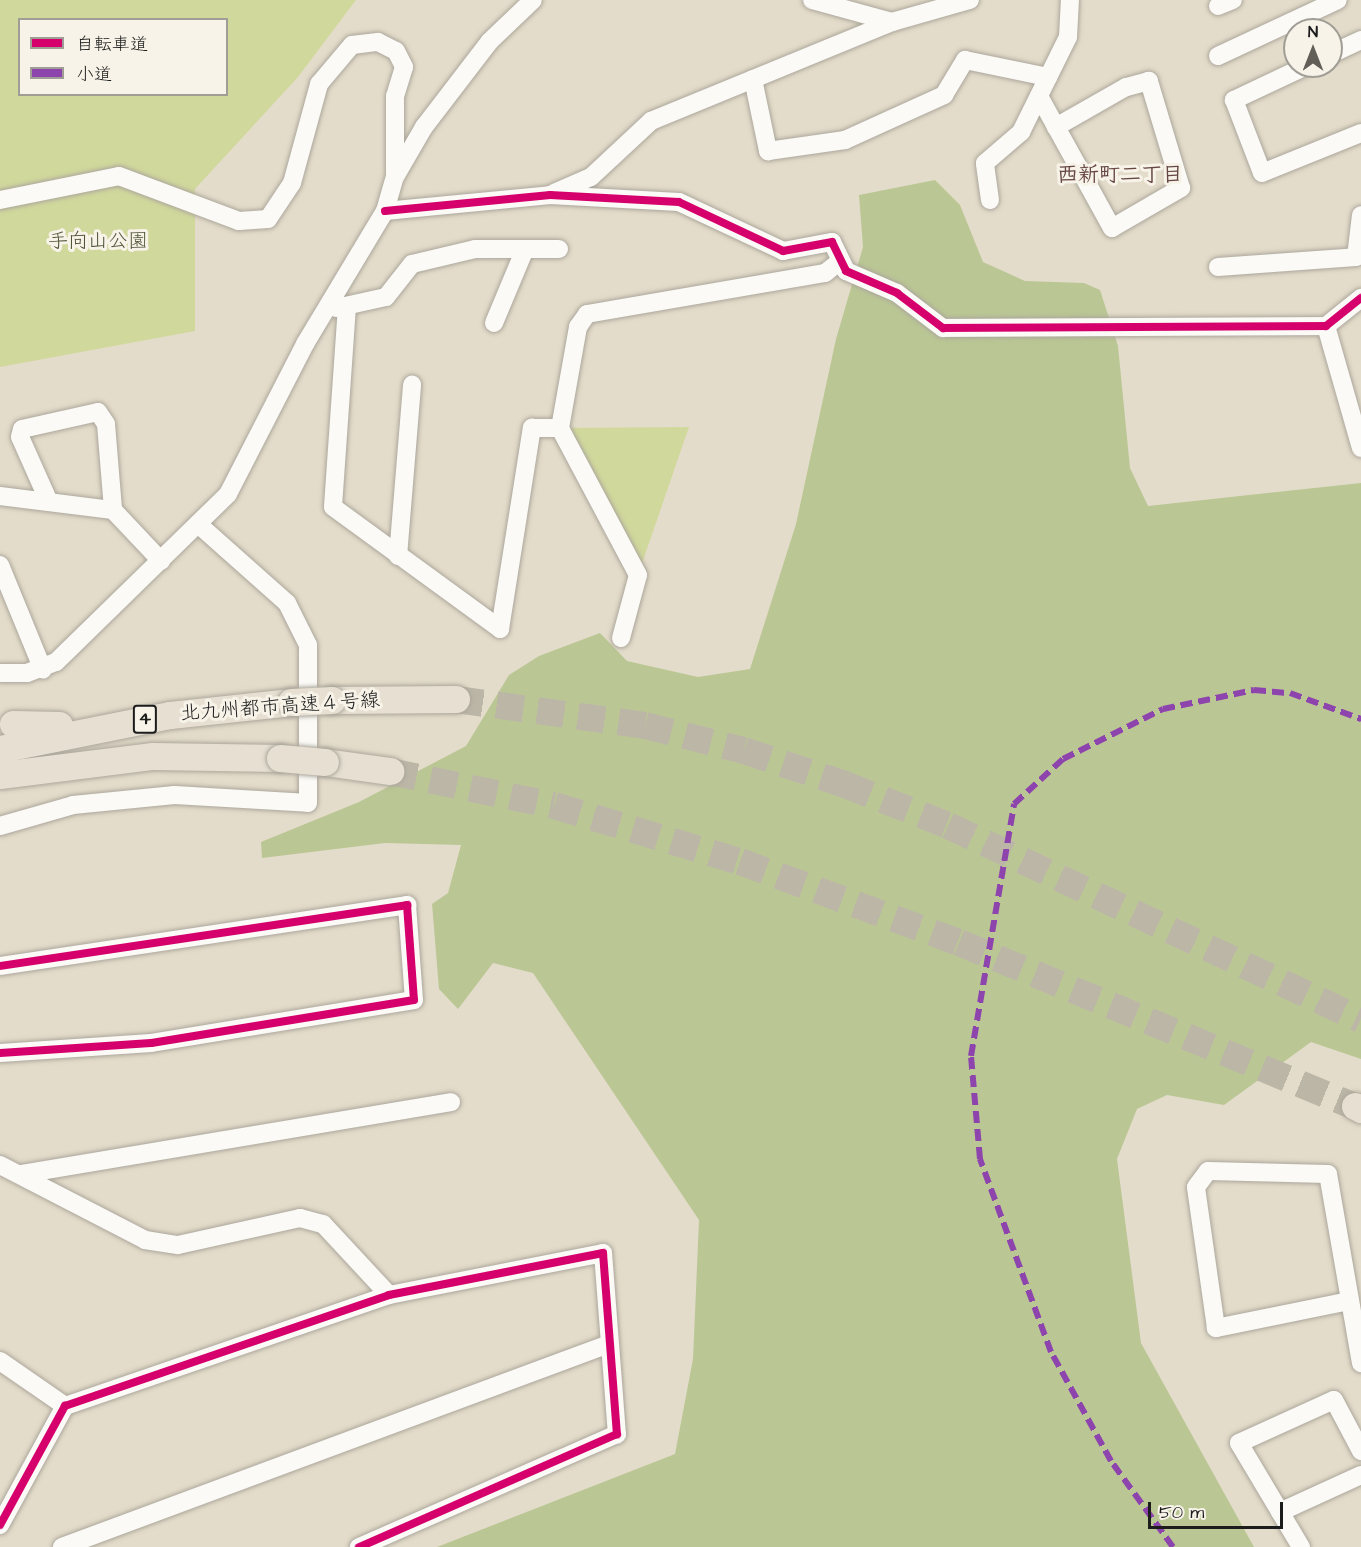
<!DOCTYPE html>
<meta charset="utf-8">
<style>
body{margin:0}
#map{position:relative;width:1361px;height:1547px;overflow:hidden;background:#e4dcca;font-family:"Architects Daughter","Klee One",sans-serif}
div>[style]{position:absolute}
.green>*{inset:0;background:#d1d89c}
.forest>*{inset:0;background:#bac794}
.highway-tunnel>*{height:27px;margin-top:-13.5px;transform-origin:0;background:repeating-linear-gradient(90deg,#bcb6a7 0 27px,transparent 0 41px)}
.roads{filter:drop-shadow(0 0 2px #aca79c) drop-shadow(0 0 2px #aca79c)}
.minor>*{height:18px;margin:-9px;padding:0 9px;transform-origin:9px;border-radius:9px;background:#fbfaf7}
.highway>*{height:27px;margin:-13.5px;padding:0 13.5px;transform-origin:13.5px;border-radius:13.5px;background:#e7e0d2}
.bridges{filter:drop-shadow(0 0 2px #aca79c) drop-shadow(0 0 2px #aca79c)}
.highway-bridge>*{height:27px;margin:-13.5px;padding:0 13.5px;transform-origin:13.5px;border-radius:13.5px;background:#e7e0d2}
.quiet>*{height:6px;margin-top:-3px;transform-origin:0;background:repeating-linear-gradient(90deg,#8e44ad 0 12px,transparent 0 18px)}
.cycleway>*{height:8px;margin:-4px;padding:0 4px;transform-origin:4px;border-radius:4px;background:#d6006c}
span{translate:-50% -50%;white-space:nowrap;text-align:center;line-height:1.15;-webkit-text-stroke:6px #f7f3e8;paint-order:stroke}
.shield-label span{padding:2px 4px;background:#f7f3e8;border:2px solid;border-radius:4px;-webkit-text-stroke-width:0}
.shield-label{font-size:18px;color:#1c1c1c;font-weight:700}
.park-label{font-size:20px;color:#4e5337}
.street-label{font-size:20px;color:#1c1c1c}
.neighbourhood-label{font-size:21px;color:#664744;font-weight:700}
.legend{position:absolute;left:18px;top:18px;width:210px;height:78px;box-sizing:border-box;background:#f7f3e8;border:2px solid #9f9d96;margin:0;padding:8px 10px;list-style:none;font-size:18px;color:#1c1c1c}
.legend li{display:flex;align-items:center;gap:12px;height:30px}
.legend b{width:30px;border:2px solid #9f9d96}
.north{position:absolute;left:1283px;top:18px;width:60px;height:60px;box-sizing:border-box;background:#f7f3e8;border:2px solid #9f9d96;border-radius:50%;rotate:0deg;font-size:16px;font-weight:700;line-height:24px;text-align:center;color:#1c1c1c}
.north::after{content:'';display:block;margin:auto;width:21px;height:27px;background:#625f59;clip-path:polygon(50% 0,100% 100%,50% 72%,0 100%)}
.scale{position:absolute;left:1148px;top:1502px;width:135px;height:27px;box-sizing:border-box;border:3px solid #1c1c1c;border-top:0;padding-left:8px;font-size:18px;line-height:21px;white-space:nowrap;color:#1c1c1c;-webkit-text-stroke:4px #f7f3e8;paint-order:stroke}
</style>
<div id="map">
<div class="green">
<div style="clip-path:polygon(evenodd,0 0,356px 0,298px 77px,195px 189px,195px 331px,0 367px,0 0,20px 20px,226px 20px,226px 94px,20px 94px,20px 20px)"></div>
<div style="clip-path:polygon(689px 427px,638px 575px,560px 428px)"></div>
</div>
<div class="forest">
<div style="clip-path:polygon(935px 180px,960px 205px,983px 262px,1025px 281px,1084px 283px,1100px 290px,1118px 346px,1130px 468px,1148px 506px,1361px 483px,1361px 1059px,1311px 1042px,1224px 1105px,1167px 1095px,1137px 1109px,1117px 1159px,1141px 1343px,1254px 1547px,437px 1547px,675px 1454px,693px 1359px,699px 1220px,533px 973px,493px 963px,458px 1009px,439px 989px,432px 904px,448px 893px,461px 845px,385px 843px,262px 858px,261px 842px,359px 802px,466px 746px,509px 675px,539px 656px,600px 633px,627px 661px,698px 677px,750px 669px,796px 524px,836px 339px,863px 247px,859px 195px)"></div>
</div>
<div class="highway-tunnel">
<div style="left:456px;top:699px;width:191px;rotate:7.8deg"></div>
<div style="left:645px;top:725px;width:102px;rotate:14.2deg"></div>
<div style="left:744px;top:750px;width:107px;rotate:18.6deg"></div>
<div style="left:845px;top:784px;width:111px;rotate:21.7deg"></div>
<div style="left:948px;top:825px;width:456px;rotate:25.2deg"></div>
<div style="left:390px;top:771px;width:167px;rotate:11.7deg"></div>
<div style="left:554px;top:805px;width:194px;rotate:16.8deg"></div>
<div style="left:740px;top:861px;width:233px;rotate:20.3deg"></div>
<div style="left:959px;top:942px;width:429px;rotate:22.5deg"></div>
</div>
<div class="roads">
<div class="minor">
<div style="left:812px;top:0;width:83px;rotate:15.4deg"></div>
<div style="left:1218px;top:6px;width:16px;rotate:-22deg"></div>
<div style="left:1331px;top:54px;width:33px;rotate:-25deg"></div>
<div style="left:1218px;top:56px;width:132px;rotate:-25deg"></div>
<div style="left:1306px;top:66px;width:80px;rotate:154.7deg"></div>
<div style="left:1234px;top:100px;width:78px;rotate:69deg"></div>
<div style="left:1262px;top:173px;width:107px;rotate:-22deg"></div>
<div style="left:753px;top:79px;width:74px;rotate:78.2deg"></div>
<div style="left:768px;top:151px;width:78px;rotate:-8.1deg"></div>
<div style="left:845px;top:140px;width:109px;rotate:-24.4deg"></div>
<div style="left:944px;top:95px;width:41px;rotate:-59deg"></div>
<div style="left:965px;top:60px;width:85px;rotate:11.6deg"></div>
<div style="left:1039px;top:96px;width:151px;rotate:61.1deg"></div>
<div style="left:1112px;top:228px;width:80px;rotate:-30.1deg"></div>
<div style="left:1181px;top:188px;width:112px;rotate:-106.7deg"></div>
<div style="left:1149px;top:81px;width:24px;rotate:165deg"></div>
<div style="left:1126px;top:87px;width:81px;rotate:150.3deg"></div>
<div style="left:554px;top:193px;width:40px;rotate:-23.4deg"></div>
<div style="left:591px;top:177px;width:82px;rotate:-43deg"></div>
<div style="left:651px;top:121px;width:261px;rotate:-22.3deg"></div>
<div style="left:892px;top:22px;width:81px;rotate:-15.8deg"></div>
<div style="left:0;top:200px;width:121px;rotate:-11.4deg"></div>
<div style="left:119px;top:176px;width:128px;rotate:20.6deg"></div>
<div style="left:239px;top:221px;width:29px;rotate:-4deg"></div>
<div style="left:268px;top:219px;width:43px;rotate:-56.3deg"></div>
<div style="left:292px;top:183px;width:103px;rotate:-74.7deg"></div>
<div style="left:319px;top:84px;width:51px;rotate:-49.8deg"></div>
<div style="left:352px;top:45px;width:26px;rotate:-7deg"></div>
<div style="left:378px;top:42px;width:20px;rotate:27deg"></div>
<div style="left:396px;top:51px;width:18px;rotate:63deg"></div>
<div style="left:404px;top:67px;width:30px;rotate:107deg"></div>
<div style="left:395px;top:96px;width:78px;rotate:90deg"></div>
<div style="left:990px;top:200px;width:37px;rotate:-98deg"></div>
<div style="left:985px;top:163px;width:48px;rotate:-40.7deg"></div>
<div style="left:1021px;top:132px;width:106px;rotate:-63.7deg"></div>
<div style="left:1068px;top:37px;width:37px;rotate:-87deg"></div>
<div style="left:385px;top:211px;width:166px;rotate:-5.5deg"></div>
<div style="left:550px;top:195px;width:129px;rotate:3.1deg"></div>
<div style="left:679px;top:202px;width:115px;rotate:25.2deg"></div>
<div style="left:783px;top:251px;width:50px;rotate:-10.4deg"></div>
<div style="left:832px;top:242px;width:32px;rotate:64deg"></div>
<div style="left:846px;top:271px;width:56px;rotate:23.3deg"></div>
<div style="left:897px;top:293px;width:58px;rotate:37.3deg"></div>
<div style="left:943px;top:328px;width:383px;rotate:-0.3deg"></div>
<div style="left:1326px;top:326px;width:45px;rotate:-38.7deg"></div>
<div style="left:1218px;top:267px;width:138px;rotate:-4.1deg"></div>
<div style="left:1356px;top:257px;width:42px;rotate:-83.2deg"></div>
<div style="left:347px;top:306px;width:201px;rotate:94deg"></div>
<div style="left:333px;top:507px;width:207px;rotate:36.1deg"></div>
<div style="left:500px;top:629px;width:204px;rotate:-81deg"></div>
<div style="left:532px;top:428px;width:28px"></div>
<div style="left:336px;top:308px;width:51px;rotate:-12.4deg"></div>
<div style="left:386px;top:297px;width:42px;rotate:-51.8deg"></div>
<div style="left:412px;top:264px;width:65px;rotate:-13.4deg"></div>
<div style="left:475px;top:249px;width:84px"></div>
<div style="left:494px;top:323px;width:80px;rotate:-67.3deg"></div>
<div style="left:1326px;top:326px;width:127px;rotate:74deg"></div>
<div style="left:0;top:496px;width:114px;rotate:7.1deg"></div>
<div style="left:113px;top:510px;width:70px;rotate:46.7deg"></div>
<div style="left:49px;top:502px;width:71px;rotate:-114deg"></div>
<div style="left:20px;top:437px;width:8px;rotate:-76deg"></div>
<div style="left:22px;top:429px;width:78px;rotate:-12.6deg"></div>
<div style="left:98px;top:412px;width:14px;rotate:56deg"></div>
<div style="left:106px;top:424px;width:86px;rotate:85.3deg"></div>
<div style="left:398px;top:556px;width:172px;rotate:-85.3deg"></div>
<div style="left:0;top:565px;width:113px;rotate:67.7deg"></div>
<div style="left:621px;top:638px;width:65px;rotate:-74.9deg"></div>
<div style="left:638px;top:575px;width:166px;rotate:-118deg"></div>
<div style="left:560px;top:428px;width:103px;rotate:-79.9deg"></div>
<div style="left:578px;top:327px;width:16px;rotate:-55deg"></div>
<div style="left:587px;top:314px;width:242px;rotate:-9.8deg"></div>
<div style="left:825px;top:273px;width:16px;rotate:-38deg"></div>
<div style="left:0;top:673px;width:27px"></div>
<div style="left:27px;top:673px;width:31px;rotate:-21deg"></div>
<div style="left:56px;top:662px;width:240px;rotate:-44.3deg"></div>
<div style="left:228px;top:494px;width:169px;rotate:-62.8deg"></div>
<div style="left:305px;top:344px;width:155px;rotate:-59deg"></div>
<div style="left:385px;top:211px;width:35px;rotate:-74deg"></div>
<div style="left:395px;top:177px;width:58px;rotate:-59.9deg"></div>
<div style="left:424px;top:127px;width:108px;rotate:-52.5deg"></div>
<div style="left:490px;top:41px;width:59px;rotate:-43.6deg"></div>
<div style="left:0;top:826px;width:76px;rotate:-16deg"></div>
<div style="left:73px;top:805px;width:102px;rotate:-5.6deg"></div>
<div style="left:175px;top:795px;width:133px;rotate:3.4deg"></div>
<div style="left:308px;top:803px;width:158px;rotate:-90deg"></div>
<div style="left:308px;top:645px;width:47px;rotate:-116.6deg"></div>
<div style="left:287px;top:603px;width:119px;rotate:-138.4deg"></div>
<div style="left:0;top:966px;width:412px;rotate:-8.5deg"></div>
<div style="left:407px;top:905px;width:95px;rotate:85.8deg"></div>
<div style="left:414px;top:1000px;width:266px;rotate:170.7deg"></div>
<div style="left:151px;top:1043px;width:151px;rotate:176.2deg"></div>
<div style="left:0;top:1165px;width:163px;rotate:27.3deg"></div>
<div style="left:145px;top:1240px;width:33px;rotate:9deg"></div>
<div style="left:178px;top:1245px;width:125px;rotate:-12.5deg"></div>
<div style="left:300px;top:1218px;width:24px;rotate:15deg"></div>
<div style="left:323px;top:1224px;width:97px;rotate:47.1deg"></div>
<div style="left:22px;top:1174px;width:435px;rotate:-9.5deg"></div>
<div style="left:1349px;top:1301px;width:136px;rotate:168.5deg"></div>
<div style="left:1216px;top:1328px;width:142px;rotate:-98.1deg"></div>
<div style="left:1196px;top:1187px;width:20px;rotate:-53deg"></div>
<div style="left:1208px;top:1171px;width:120px;rotate:1.4deg"></div>
<div style="left:1328px;top:1174px;width:192px;rotate:80.1deg"></div>
<div style="left:0;top:1361px;width:79px;rotate:34.7deg"></div>
<div style="left:1280px;top:1512px;width:89px;rotate:-24.6deg"></div>
<div style="left:0;top:1525px;width:136px;rotate:-61.4deg"></div>
<div style="left:65px;top:1406px;width:342px;rotate:-18.9deg"></div>
<div style="left:389px;top:1295px;width:218px;rotate:-11.1deg"></div>
<div style="left:603px;top:1253px;width:182px;rotate:85.6deg"></div>
<div style="left:617px;top:1434px;width:282px;rotate:156.3deg"></div>
<div style="left:62px;top:1547px;width:583px;rotate:-20.36deg"></div>
<div style="left:1301px;top:1547px;width:121px;rotate:-120.8deg"></div>
<div style="left:1239px;top:1443px;width:104px;rotate:-24.4deg"></div>
<div style="left:1334px;top:1400px;width:58px;rotate:62.1deg"></div>
</div>
<div class="highway">
<div style="left:332px;top:700px;width:124px;rotate:-0.5deg"></div>
<div style="left:13px;top:724px;width:46px;rotate:1.2deg"></div>
<div style="left:0;top:749px;width:173px;rotate:-11.3deg"></div>
<div style="left:170px;top:715px;width:122px;rotate:-6.1deg"></div>
<div style="left:325px;top:762px;width:66px;rotate:7.9deg"></div>
<div style="left:0;top:775px;width:154px;rotate:-7.1deg"></div>
<div style="left:153px;top:756px;width:127px;rotate:0.9deg"></div>
<div style="left:1355px;top:1106px;width:7px;rotate:27deg"></div>
</div>
</div>
<div class="bridges">
<div class="highway-bridge">
<div style="left:291px;top:702px;width:41px;rotate:-2.8deg"></div>
<div style="left:280px;top:758px;width:45px;rotate:5.1deg"></div>
</div>
</div>
<div class="quiet">
<div style="left:1173px;top:1547px;width:106px;rotate:-125.8deg"></div>
<div style="left:1111px;top:1461px;width:124px;rotate:-118.8deg"></div>
<div style="left:1051px;top:1352px;width:206px;rotate:-110.2deg"></div>
<div style="left:980px;top:1159px;width:103px;rotate:-95deg"></div>
<div style="left:971px;top:1056px;width:256px;rotate:-80.3deg"></div>
<div style="left:1014px;top:804px;width:67px;rotate:-42.6deg"></div>
<div style="left:1063px;top:759px;width:112px;rotate:-26.6deg"></div>
<div style="left:1163px;top:709px;width:93px;rotate:-11.8deg"></div>
<div style="left:1254px;top:690px;width:36px;rotate:5deg"></div>
<div style="left:1290px;top:693px;width:76px;rotate:20.1deg"></div>
</div>
<div class="cycleway">
<div style="left:385px;top:211px;width:166px;rotate:-5.5deg"></div>
<div style="left:550px;top:195px;width:129px;rotate:3.1deg"></div>
<div style="left:679px;top:202px;width:115px;rotate:25.2deg"></div>
<div style="left:783px;top:251px;width:50px;rotate:-10.4deg"></div>
<div style="left:832px;top:242px;width:32px;rotate:64deg"></div>
<div style="left:846px;top:271px;width:56px;rotate:23.3deg"></div>
<div style="left:897px;top:293px;width:58px;rotate:37.3deg"></div>
<div style="left:943px;top:328px;width:383px;rotate:-0.3deg"></div>
<div style="left:1326px;top:326px;width:45px;rotate:-38.7deg"></div>
<div style="left:0;top:966px;width:412px;rotate:-8.5deg"></div>
<div style="left:407px;top:905px;width:95px;rotate:85.8deg"></div>
<div style="left:414px;top:1000px;width:266px;rotate:170.7deg"></div>
<div style="left:151px;top:1043px;width:151px;rotate:176.2deg"></div>
<div style="left:0;top:1525px;width:136px;rotate:-61.4deg"></div>
<div style="left:65px;top:1406px;width:342px;rotate:-18.9deg"></div>
<div style="left:389px;top:1295px;width:218px;rotate:-11.1deg"></div>
<div style="left:603px;top:1253px;width:182px;rotate:85.6deg"></div>
<div style="left:617px;top:1434px;width:282px;rotate:156.3deg"></div>
</div>
<div class="shield-label">
<span style="left:145px;top:719px">4</span>
</div>
<div class="park-label">
<span style="left:98px;top:241px">手向山公園</span>
</div>
<div class="street-label">
<span style="left:280px;top:707px;rotate:-4deg">北九州都市高速４号線</span>
</div>
<div class="neighbourhood-label">
<span style="left:1120px;top:175px">西新町二丁目</span>
</div>
<ul class="legend">
<li><b style="height:8px;background:#d6006c"></b>自転車道</li>
<li><b style="height:8px;background:#8e44ad"></b>小道</li>
</ul>
<div class="north">N</div>
<div class="scale">50 m</div>
</div>
